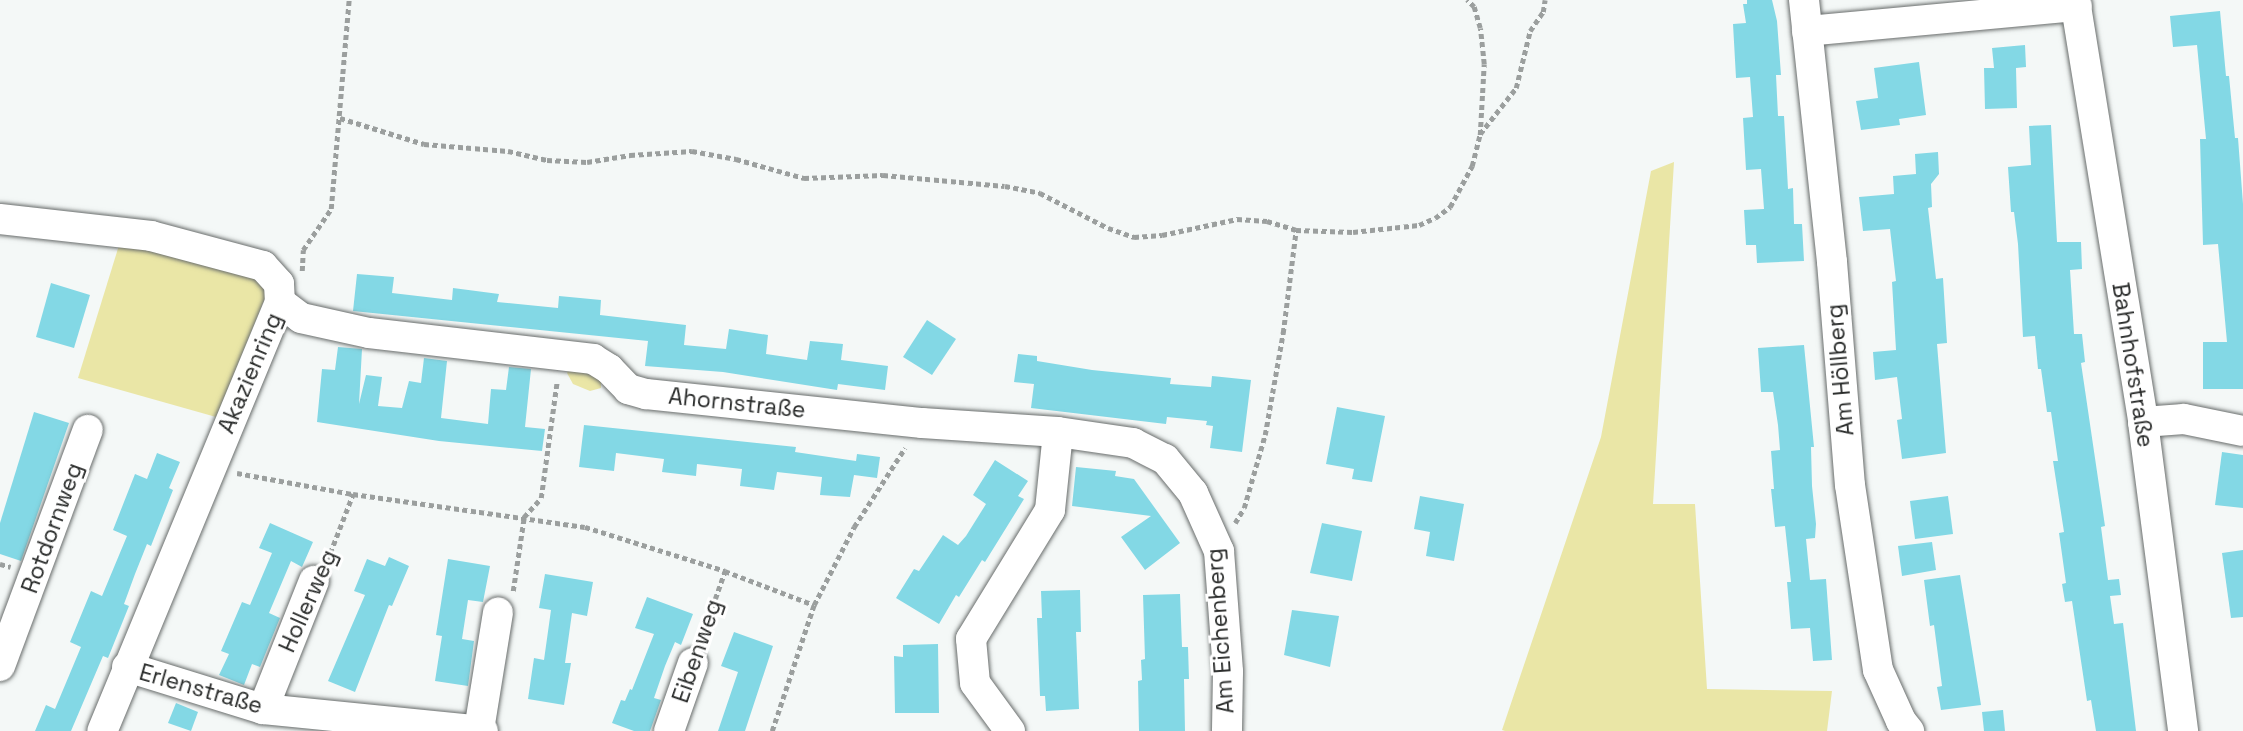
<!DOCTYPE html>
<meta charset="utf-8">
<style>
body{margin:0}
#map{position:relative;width:2243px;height:731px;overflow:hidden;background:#f4f8f7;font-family:"Space Grotesk",sans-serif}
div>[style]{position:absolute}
.green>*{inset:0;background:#eae6a6}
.building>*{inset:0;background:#83d8e5}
.path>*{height:4.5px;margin-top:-2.25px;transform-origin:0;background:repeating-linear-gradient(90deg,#9b9f9e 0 5px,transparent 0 8.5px)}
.roads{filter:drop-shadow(0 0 2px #696d6c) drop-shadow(0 0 2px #696d6c)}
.minor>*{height:30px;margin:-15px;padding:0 15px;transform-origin:15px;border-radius:15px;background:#fff}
span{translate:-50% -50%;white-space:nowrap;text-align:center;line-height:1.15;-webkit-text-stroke:6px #fff;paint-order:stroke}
.street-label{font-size:23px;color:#272928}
</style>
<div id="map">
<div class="green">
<div style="clip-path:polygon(1674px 162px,1653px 504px,1695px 504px,1707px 689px,1832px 691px,1827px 731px,1505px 731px,1502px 730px,1601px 437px,1651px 171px)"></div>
<div style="clip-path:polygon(120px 242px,250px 272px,267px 293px,216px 417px,78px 378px)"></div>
<div style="clip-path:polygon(579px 367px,601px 380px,601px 388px,590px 391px,573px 384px,567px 373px,569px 369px)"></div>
</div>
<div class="building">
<div style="clip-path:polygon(1747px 0,1772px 0,1777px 21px,1781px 75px,1776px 75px,1778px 116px,1784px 116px,1788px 189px,1793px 188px,1794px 224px,1802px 224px,1804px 261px,1757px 263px,1756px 245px,1746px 245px,1744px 210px,1764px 209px,1761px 169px,1746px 170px,1743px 118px,1753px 117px,1750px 77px,1736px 78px,1733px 24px,1746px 23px,1743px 4px,1747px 4px)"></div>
<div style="clip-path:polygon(2220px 11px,2226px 76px,2229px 76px,2235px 138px,2238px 138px,2243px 204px,2243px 389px,2203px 389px,2203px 342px,2227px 342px,2218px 244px,2203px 245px,2200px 139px,2206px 139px,2197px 45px,2173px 47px,2170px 16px)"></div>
<div style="clip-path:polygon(2025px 45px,2026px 67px,2016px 68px,2017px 108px,1985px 109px,1984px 68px,1994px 68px,1992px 48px)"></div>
<div style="clip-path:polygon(1919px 62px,1926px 115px,1899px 119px,1900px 125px,1861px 130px,1856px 101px,1878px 98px,1874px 68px)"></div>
<div style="clip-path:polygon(2051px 125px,2057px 242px,2081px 242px,2082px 269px,2070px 270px,2074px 334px,2082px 334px,2085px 362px,2081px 363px,2105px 526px,2101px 527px,2108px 580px,2119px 579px,2121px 595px,2110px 596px,2114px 624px,2123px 623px,2136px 731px,2096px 731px,2091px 700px,2087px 701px,2072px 601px,2065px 602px,2062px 584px,2066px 583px,2059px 533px,2064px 532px,2053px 461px,2058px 461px,2051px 412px,2047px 412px,2041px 369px,2038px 369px,2035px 336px,2023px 337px,2018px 244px,2014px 212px,2011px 212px,2008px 167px,2031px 165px,2029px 126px)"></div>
<div style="clip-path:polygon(1938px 152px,1939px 174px,1931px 184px,1932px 207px,1928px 208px,1936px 279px,1943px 278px,1947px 343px,1937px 344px,1946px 453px,1902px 459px,1897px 420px,1902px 419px,1897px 377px,1875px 380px,1873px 352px,1896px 350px,1892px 282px,1896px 281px,1890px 229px,1863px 231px,1859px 197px,1894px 194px,1893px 176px,1916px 174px,1915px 154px)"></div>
<div style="clip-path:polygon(357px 274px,394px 277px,392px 293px,452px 300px,453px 288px,499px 294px,497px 302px,558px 308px,559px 296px,601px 300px,600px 315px,686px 325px,684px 345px,726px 349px,729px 329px,768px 335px,766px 354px,807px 360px,810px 341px,843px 344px,841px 360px,888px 366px,885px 390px,838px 384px,837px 390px,723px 372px,645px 366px,648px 341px,353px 311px)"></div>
<div style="clip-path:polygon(51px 283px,90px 295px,74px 348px,36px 337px)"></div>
<div style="clip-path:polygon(927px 320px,956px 339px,932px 375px,903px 357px)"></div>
<div style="clip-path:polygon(1804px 345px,1814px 447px,1811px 447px,1812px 486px,1816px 524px,1815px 538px,1806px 539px,1810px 580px,1826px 579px,1832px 660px,1813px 661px,1810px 628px,1791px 629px,1787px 582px,1791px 582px,1785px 526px,1775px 527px,1771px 489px,1774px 489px,1771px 451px,1780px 450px,1778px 425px,1773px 392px,1761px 392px,1758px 348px)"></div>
<div style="clip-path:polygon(338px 347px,362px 349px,359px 404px,366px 375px,382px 377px,378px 406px,402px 408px,409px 381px,421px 383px,424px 358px,447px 361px,441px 418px,488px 424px,491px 389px,506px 390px,509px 367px,531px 369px,525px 427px,545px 429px,542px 451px,439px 441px,317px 422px,322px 369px,335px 370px)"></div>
<div style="clip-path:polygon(1018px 354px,1037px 356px,1037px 361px,1092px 370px,1171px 378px,1170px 384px,1211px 387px,1212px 376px,1251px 380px,1242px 452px,1210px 448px,1213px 426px,1206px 425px,1207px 421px,1167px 417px,1166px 424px,1031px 408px,1034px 384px,1014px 382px)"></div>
<div style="clip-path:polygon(1337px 407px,1385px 416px,1372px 482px,1352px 479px,1354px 469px,1326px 464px)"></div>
<div style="clip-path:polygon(34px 412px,69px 423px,21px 561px,0 554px,0 523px)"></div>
<div style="clip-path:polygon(584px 425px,796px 447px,795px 452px,856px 461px,857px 454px,880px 457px,877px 478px,854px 475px,850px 497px,820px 495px,822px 477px,777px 472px,774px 490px,740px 486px,742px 469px,697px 464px,696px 476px,662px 472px,664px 459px,616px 453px,614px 471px,579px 467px)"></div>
<div style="clip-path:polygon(2222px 452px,2243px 455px,2243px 508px,2215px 505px)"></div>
<div style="clip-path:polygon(157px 453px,180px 462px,169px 488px,173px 490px,151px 546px,147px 544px,135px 574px,124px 604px,129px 606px,108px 658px,103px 656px,71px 731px,35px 731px,46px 705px,55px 709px,81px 647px,70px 642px,91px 591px,102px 596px,127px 536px,113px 530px,135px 474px,147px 479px)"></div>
<div style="clip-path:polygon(995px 460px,1028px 481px,1018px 496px,1024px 499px,985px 562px,982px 560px,959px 597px,956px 595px,939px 624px,896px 598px,914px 569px,919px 571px,943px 535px,958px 545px,966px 536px,986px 504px,973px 495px)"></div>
<div style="clip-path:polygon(1076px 467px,1116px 471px,1115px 476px,1134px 479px,1180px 543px,1145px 570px,1121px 537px,1151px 516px,1072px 506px)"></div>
<div style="clip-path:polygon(1420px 496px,1464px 504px,1454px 561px,1426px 556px,1430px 532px,1414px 529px)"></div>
<div style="clip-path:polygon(1948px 496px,1953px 534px,1915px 539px,1910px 501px)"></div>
<div style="clip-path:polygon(270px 523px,313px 542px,302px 567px,291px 561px,269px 613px,280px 618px,260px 667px,252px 664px,244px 685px,219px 675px,229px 654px,221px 651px,242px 602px,250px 605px,272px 553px,259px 548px)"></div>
<div style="clip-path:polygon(1322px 523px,1362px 531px,1352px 581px,1310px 573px)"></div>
<div style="clip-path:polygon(1932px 542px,1936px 570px,1902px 576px,1898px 546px)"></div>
<div style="clip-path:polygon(2243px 550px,2243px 617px,2231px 618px,2222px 553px)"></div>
<div style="clip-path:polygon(389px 557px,409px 566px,392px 606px,389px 605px,355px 692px,328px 681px,365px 595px,354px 591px,367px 559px,385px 566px)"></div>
<div style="clip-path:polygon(448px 559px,490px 566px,483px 602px,468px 600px,462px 639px,474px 641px,468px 686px,435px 681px,442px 636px,436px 635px)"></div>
<div style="clip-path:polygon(545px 574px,593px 582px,587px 616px,572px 613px,565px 663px,571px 663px,564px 705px,528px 699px,534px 658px,544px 660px,551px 610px,539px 608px)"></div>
<div style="clip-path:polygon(1960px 575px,1981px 705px,1941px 710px,1937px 687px,1942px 686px,1934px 625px,1930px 626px,1924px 580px)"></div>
<div style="clip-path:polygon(1080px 590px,1081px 632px,1076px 632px,1079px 709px,1046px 711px,1045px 696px,1040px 696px,1037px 618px,1042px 618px,1041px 591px)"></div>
<div style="clip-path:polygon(1180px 594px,1182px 647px,1188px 647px,1189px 679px,1184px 679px,1185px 731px,1139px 731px,1138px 681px,1142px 680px,1141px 660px,1145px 659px,1143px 595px)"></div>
<div style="clip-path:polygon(647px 597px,693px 614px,681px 645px,675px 642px,665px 666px,654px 698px,661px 700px,650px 731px,634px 731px,612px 723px,621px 700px,625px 701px,630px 689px,632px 690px,654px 634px,635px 628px)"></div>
<div style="clip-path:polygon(1292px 610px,1339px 616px,1330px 667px,1284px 655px)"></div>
<div style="clip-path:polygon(734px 632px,773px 646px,745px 731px,718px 731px,738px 672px,721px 666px)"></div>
<div style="clip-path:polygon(938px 644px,939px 713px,895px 713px,894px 656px,903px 657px,903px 645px)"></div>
<div style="clip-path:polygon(176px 703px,198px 712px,191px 731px,168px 723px)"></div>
<div style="clip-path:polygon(2003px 710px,2005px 731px,1984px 731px,1982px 712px)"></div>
</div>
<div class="path">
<div style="left:340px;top:118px;width:88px;rotate:17.2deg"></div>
<div style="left:424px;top:144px;width:84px;rotate:4.8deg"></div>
<div style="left:508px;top:151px;width:40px;rotate:13deg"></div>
<div style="left:547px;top:160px;width:40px;rotate:2.9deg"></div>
<div style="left:587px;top:162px;width:44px;rotate:-9.2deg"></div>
<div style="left:630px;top:155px;width:62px;rotate:-3.7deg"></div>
<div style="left:692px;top:151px;width:45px;rotate:10.3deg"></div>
<div style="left:736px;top:159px;width:71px;rotate:15.6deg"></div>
<div style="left:804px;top:178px;width:79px;rotate:-2.2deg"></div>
<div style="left:883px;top:175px;width:122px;rotate:5.2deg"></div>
<div style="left:1005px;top:186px;width:36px;rotate:11deg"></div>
<div style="left:1040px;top:193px;width:76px;rotate:27.2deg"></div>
<div style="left:1108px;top:228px;width:28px;rotate:19deg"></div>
<div style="left:1134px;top:237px;width:28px;rotate:-4deg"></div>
<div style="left:1162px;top:235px;width:77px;rotate:-12deg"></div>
<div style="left:1237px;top:219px;width:30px;rotate:4deg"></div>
<div style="left:1267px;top:221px;width:30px;rotate:17deg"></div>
<div style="left:1296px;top:230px;width:57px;rotate:2deg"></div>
<div style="left:1353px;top:232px;width:66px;rotate:-6.1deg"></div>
<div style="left:1419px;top:225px;width:17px;rotate:-24deg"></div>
<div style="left:1435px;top:218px;width:19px;rotate:-36deg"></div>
<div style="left:1450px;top:207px;width:47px;rotate:-61.8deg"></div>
<div style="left:1472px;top:166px;width:32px;rotate:-76deg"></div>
<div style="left:1480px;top:135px;width:71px;rotate:-86.8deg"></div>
<div style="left:1484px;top:64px;width:36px;rotate:-96deg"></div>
<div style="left:1480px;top:28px;width:22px;rotate:-106deg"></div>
<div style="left:1474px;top:7px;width:10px;rotate:-135deg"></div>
<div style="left:1480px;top:134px;width:58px;rotate:-52deg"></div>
<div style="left:1516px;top:88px;width:59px;rotate:-76.2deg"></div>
<div style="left:1530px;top:31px;width:23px;rotate:-56deg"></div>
<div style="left:1543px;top:12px;width:12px;rotate:-81deg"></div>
<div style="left:302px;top:271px;width:21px;rotate:-87deg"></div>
<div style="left:303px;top:250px;width:50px;rotate:-55.7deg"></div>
<div style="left:331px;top:209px;width:210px;rotate:-85.1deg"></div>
<div style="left:237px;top:473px;width:118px;rotate:10.3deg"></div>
<div style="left:353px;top:494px;width:234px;rotate:8.1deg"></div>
<div style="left:585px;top:527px;width:147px;rotate:17.4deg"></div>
<div style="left:725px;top:571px;width:95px;rotate:20.9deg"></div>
<div style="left:1235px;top:523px;width:17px;rotate:-59deg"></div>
<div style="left:1244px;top:508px;width:76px;rotate:-74deg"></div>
<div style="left:1265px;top:435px;width:104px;rotate:-80deg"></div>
<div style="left:1283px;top:333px;width:104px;rotate:-82.8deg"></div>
<div style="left:327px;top:561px;width:72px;rotate:-68.8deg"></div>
<div style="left:0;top:564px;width:11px;rotate:15deg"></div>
<div style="left:513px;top:591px;width:75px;rotate:-81.5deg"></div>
<div style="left:524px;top:517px;width:25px;rotate:-48deg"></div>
<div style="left:541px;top:498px;width:118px;rotate:-82.2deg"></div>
<div style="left:701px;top:639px;width:72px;rotate:-70.6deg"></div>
<div style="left:772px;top:731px;width:133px;rotate:-71.6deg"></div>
<div style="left:814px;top:605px;width:88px;rotate:-62.9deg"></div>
<div style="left:854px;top:527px;width:94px;rotate:-57.2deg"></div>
</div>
<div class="roads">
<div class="minor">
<div style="left:1804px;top:0;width:263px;rotate:83.9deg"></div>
<div style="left:1832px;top:262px;width:224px;rotate:85.4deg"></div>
<div style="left:1850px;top:485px;width:187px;rotate:81.4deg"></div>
<div style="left:1878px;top:670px;width:56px;rotate:65.7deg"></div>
<div style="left:1901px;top:721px;width:13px;rotate:51deg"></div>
<div style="left:2075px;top:0;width:427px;rotate:80.8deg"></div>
<div style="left:2143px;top:422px;width:312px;rotate:82.6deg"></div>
<div style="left:1807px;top:31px;width:271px;rotate:-5.3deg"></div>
<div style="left:0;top:219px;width:152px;rotate:6.4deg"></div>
<div style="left:151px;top:236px;width:116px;rotate:15deg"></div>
<div style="left:263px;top:266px;width:24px;rotate:48deg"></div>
<div style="left:279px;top:284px;width:18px;rotate:87deg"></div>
<div style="left:280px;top:302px;width:464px;rotate:112.5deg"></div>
<div style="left:280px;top:302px;width:26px;rotate:37deg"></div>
<div style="left:301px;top:318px;width:70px;rotate:12.4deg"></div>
<div style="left:369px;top:333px;width:226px;rotate:6.6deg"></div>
<div style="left:593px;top:359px;width:19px;rotate:32deg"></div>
<div style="left:609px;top:369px;width:28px;rotate:46deg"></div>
<div style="left:628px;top:389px;width:19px;rotate:16deg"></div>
<div style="left:646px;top:394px;width:278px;rotate:6deg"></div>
<div style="left:922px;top:423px;width:136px;rotate:3.8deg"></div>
<div style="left:1058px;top:432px;width:76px;rotate:8.3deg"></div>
<div style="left:1133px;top:443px;width:36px;rotate:27deg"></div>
<div style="left:1165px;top:459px;width:44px;rotate:50.5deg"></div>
<div style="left:1193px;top:493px;width:64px;rotate:65.9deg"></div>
<div style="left:1219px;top:551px;width:121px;rotate:85.7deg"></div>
<div style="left:1228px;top:672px;width:59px;rotate:91deg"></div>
<div style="left:2143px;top:422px;width:41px;rotate:-4.2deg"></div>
<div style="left:2184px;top:419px;width:60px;rotate:11.5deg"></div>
<div style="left:0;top:666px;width:252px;rotate:-69.6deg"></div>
<div style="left:127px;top:667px;width:142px;rotate:17.2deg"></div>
<div style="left:263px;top:709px;width:221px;rotate:5.7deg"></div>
<div style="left:263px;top:709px;width:138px;rotate:-68.3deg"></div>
<div style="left:479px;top:730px;width:119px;rotate:-80.8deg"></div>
<div style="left:669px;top:731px;width:72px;rotate:-70.6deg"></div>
<div style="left:1010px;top:731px;width:59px;rotate:-126.1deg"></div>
<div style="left:975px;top:683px;width:44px;rotate:-95.2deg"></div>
<div style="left:971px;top:639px;width:151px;rotate:-58.5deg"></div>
<div style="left:1050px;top:510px;width:78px;rotate:-84.1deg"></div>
</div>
</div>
<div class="street-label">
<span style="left:2133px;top:365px;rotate:81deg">Bahnhofstraße</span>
<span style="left:1840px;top:370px;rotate:-95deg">Am Höllberg</span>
<span style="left:250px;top:373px;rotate:-67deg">Akazienring</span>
<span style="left:737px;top:403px;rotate:6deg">Ahornstraße</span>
<span style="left:52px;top:528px;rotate:-70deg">Rotdornweg</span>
<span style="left:308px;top:601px;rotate:-66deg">Hollerweg</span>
<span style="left:1220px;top:631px;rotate:-94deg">Am Eichenberg</span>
<span style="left:697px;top:651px;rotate:-71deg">Eibenweg</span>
<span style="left:201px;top:689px;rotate:16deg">Erlenstraße</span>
</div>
</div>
